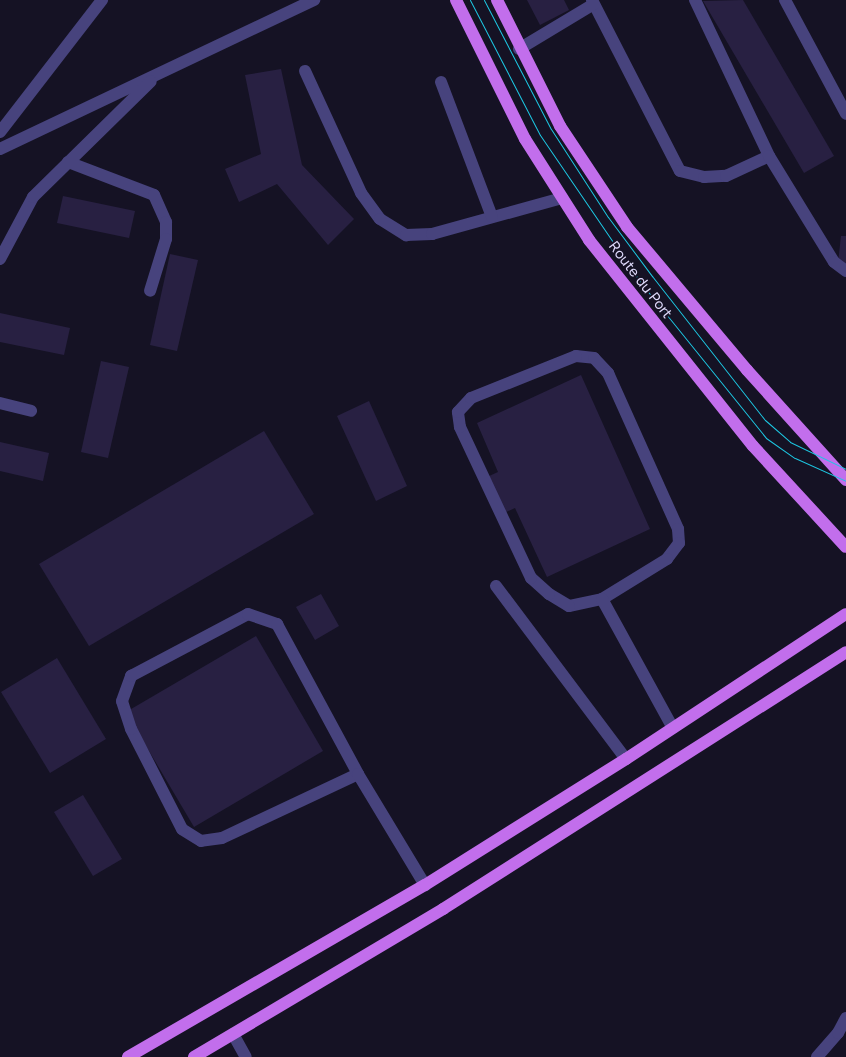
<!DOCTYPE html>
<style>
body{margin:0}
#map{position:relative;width:846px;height:1057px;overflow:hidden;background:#151224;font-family:Figtree,sans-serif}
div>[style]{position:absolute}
.building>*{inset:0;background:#282042}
.minor>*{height:12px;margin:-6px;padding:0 6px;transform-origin:6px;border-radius:6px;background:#47437d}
.major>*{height:12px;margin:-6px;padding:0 6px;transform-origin:6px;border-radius:6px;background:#c26eec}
.tram>*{height:1px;margin:-0.5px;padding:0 0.5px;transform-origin:0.5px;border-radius:0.5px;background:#1dc7e2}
span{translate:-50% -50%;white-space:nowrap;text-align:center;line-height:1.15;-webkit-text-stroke:4px #151224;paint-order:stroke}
.street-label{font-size:15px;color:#ded9fa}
</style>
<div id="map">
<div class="building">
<div style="clip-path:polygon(527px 0,564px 0,569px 10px,540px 25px)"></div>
<div style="clip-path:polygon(743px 0,834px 156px,804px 173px,703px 1px)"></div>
<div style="clip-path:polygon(281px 69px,302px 165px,354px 219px,328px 245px,277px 184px,239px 202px,225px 169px,261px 154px,245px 75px)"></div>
<div style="clip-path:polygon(63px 196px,135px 211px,129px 238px,57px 223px)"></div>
<div style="clip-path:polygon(841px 236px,846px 236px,846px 264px,838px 263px)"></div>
<div style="clip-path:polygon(170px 254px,198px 260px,177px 351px,150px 345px)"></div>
<div style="clip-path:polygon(0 313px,70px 328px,64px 355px,0 342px)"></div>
<div style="clip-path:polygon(101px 361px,129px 367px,108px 458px,81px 452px)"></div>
<div style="clip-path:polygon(581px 375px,650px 529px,547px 577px,515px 508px,504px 513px,487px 477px,498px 472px,477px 423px)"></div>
<div style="clip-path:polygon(369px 401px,407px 486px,376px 501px,337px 416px)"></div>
<div style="clip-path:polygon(264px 431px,314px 514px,89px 646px,39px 564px)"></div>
<div style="clip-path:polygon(0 442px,49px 453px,43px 481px,0 471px)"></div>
<div style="clip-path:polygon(321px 594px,339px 626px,315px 640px,296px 607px)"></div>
<div style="clip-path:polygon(256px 636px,323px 751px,194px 827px,126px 712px)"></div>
<div style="clip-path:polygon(57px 658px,106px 739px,50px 773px,1px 692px)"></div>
<div style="clip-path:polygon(83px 795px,122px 859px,93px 876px,54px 812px)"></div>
</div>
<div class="minor">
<div style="left:592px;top:0;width:192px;rotate:62.8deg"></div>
<div style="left:680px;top:171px;width:25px;rotate:14deg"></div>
<div style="left:704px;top:177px;width:22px;rotate:-3deg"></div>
<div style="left:726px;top:176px;width:47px;rotate:-24.9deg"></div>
<div style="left:695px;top:0;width:173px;rotate:64.6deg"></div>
<div style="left:769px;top:156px;width:124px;rotate:58.5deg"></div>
<div style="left:834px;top:262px;width:15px;rotate:37deg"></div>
<div style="left:785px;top:0;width:129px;rotate:61.8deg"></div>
<div style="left:519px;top:49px;width:87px;rotate:-31deg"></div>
<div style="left:305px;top:71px;width:134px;rotate:65.3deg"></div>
<div style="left:361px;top:193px;width:32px;rotate:54deg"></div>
<div style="left:380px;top:219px;width:31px;rotate:32deg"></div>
<div style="left:406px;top:235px;width:26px;rotate:-2deg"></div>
<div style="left:432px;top:234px;width:135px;rotate:-15.5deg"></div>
<div style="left:441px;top:82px;width:144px;rotate:69.3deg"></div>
<div style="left:0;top:132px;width:167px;rotate:-52.3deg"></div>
<div style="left:0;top:149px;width:348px;rotate:-25.4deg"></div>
<div style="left:68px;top:162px;width:92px;rotate:21deg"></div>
<div style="left:154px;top:195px;width:30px;rotate:66deg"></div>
<div style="left:166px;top:222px;width:17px;rotate:90deg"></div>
<div style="left:166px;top:239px;width:54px;rotate:107.1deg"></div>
<div style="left:0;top:259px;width:70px;rotate:-62deg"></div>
<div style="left:33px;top:197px;width:165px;rotate:-44.5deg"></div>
<div style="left:576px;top:356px;width:18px;rotate:6deg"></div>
<div style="left:594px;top:358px;width:21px;rotate:47deg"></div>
<div style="left:608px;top:373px;width:171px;rotate:65.8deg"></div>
<div style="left:678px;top:529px;width:14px;rotate:86deg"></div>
<div style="left:679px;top:543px;width:20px;rotate:127deg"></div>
<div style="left:667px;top:559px;width:76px;rotate:148.4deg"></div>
<div style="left:602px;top:599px;width:34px;rotate:168deg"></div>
<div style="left:569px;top:606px;width:23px;rotate:-149deg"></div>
<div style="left:549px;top:594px;width:24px;rotate:-138deg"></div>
<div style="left:531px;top:578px;width:167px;rotate:-115.2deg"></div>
<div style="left:460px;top:427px;width:15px;rotate:-98deg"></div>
<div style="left:458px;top:412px;width:19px;rotate:-47deg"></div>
<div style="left:471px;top:398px;width:113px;rotate:-21.8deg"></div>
<div style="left:0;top:403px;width:32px;rotate:14deg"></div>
<div style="left:496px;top:586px;width:216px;rotate:53.1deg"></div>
<div style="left:602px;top:599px;width:147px;rotate:61.2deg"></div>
<div style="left:358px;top:774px;width:150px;rotate:154.8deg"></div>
<div style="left:222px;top:838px;width:21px;rotate:172deg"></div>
<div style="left:201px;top:841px;width:22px;rotate:-148deg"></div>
<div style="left:182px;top:829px;width:112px;rotate:-117deg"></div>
<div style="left:131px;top:729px;width:29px;rotate:-108deg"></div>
<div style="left:122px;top:701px;width:27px;rotate:-70deg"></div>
<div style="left:131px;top:676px;width:132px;rotate:-27.9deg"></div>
<div style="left:248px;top:614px;width:31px;rotate:19deg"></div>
<div style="left:277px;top:624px;width:170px;rotate:61.6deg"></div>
<div style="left:358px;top:774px;width:130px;rotate:58.9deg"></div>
<div style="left:233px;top:1034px;width:26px;rotate:61deg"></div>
<div style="left:817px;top:1057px;width:32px;rotate:-49deg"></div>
<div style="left:838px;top:1033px;width:17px;rotate:-62deg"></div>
</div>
<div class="major">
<div style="left:456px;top:0;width:155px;rotate:63.6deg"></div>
<div style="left:525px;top:139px;width:120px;rotate:57.6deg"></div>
<div style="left:589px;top:240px;width:263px;rotate:51.5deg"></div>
<div style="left:753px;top:446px;width:137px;rotate:47.4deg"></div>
<div style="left:497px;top:0;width:141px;rotate:63.4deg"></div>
<div style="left:560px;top:126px;width:121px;rotate:56.4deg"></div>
<div style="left:627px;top:227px;width:187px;rotate:50deg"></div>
<div style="left:747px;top:370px;width:148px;rotate:48deg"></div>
<div style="left:128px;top:1057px;width:343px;rotate:-30.1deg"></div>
<div style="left:425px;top:885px;width:237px;rotate:-32.1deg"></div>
<div style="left:626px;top:759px;width:263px;rotate:-33.4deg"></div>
<div style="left:194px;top:1057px;width:290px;rotate:-30.7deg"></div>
<div style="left:443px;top:909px;width:478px;rotate:-32.5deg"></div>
</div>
<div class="tram">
<div style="left:470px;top:0;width:152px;rotate:62.6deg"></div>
<div style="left:540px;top:135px;width:179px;rotate:55.7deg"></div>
<div style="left:641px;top:283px;width:199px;rotate:51.1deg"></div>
<div style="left:766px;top:438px;width:35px;rotate:35deg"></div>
<div style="left:795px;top:458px;width:56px;rotate:24.3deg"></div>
<div style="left:484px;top:0;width:145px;rotate:62.6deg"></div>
<div style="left:551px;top:129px;width:105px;rotate:57.1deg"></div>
<div style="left:608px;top:217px;width:74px;rotate:53.3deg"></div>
<div style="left:652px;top:276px;width:183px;rotate:51.9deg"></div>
<div style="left:765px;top:420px;width:33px;rotate:41deg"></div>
<div style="left:790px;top:442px;width:62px;rotate:25.7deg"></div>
</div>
<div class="street-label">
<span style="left:640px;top:280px;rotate:52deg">Route du Port</span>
</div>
</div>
